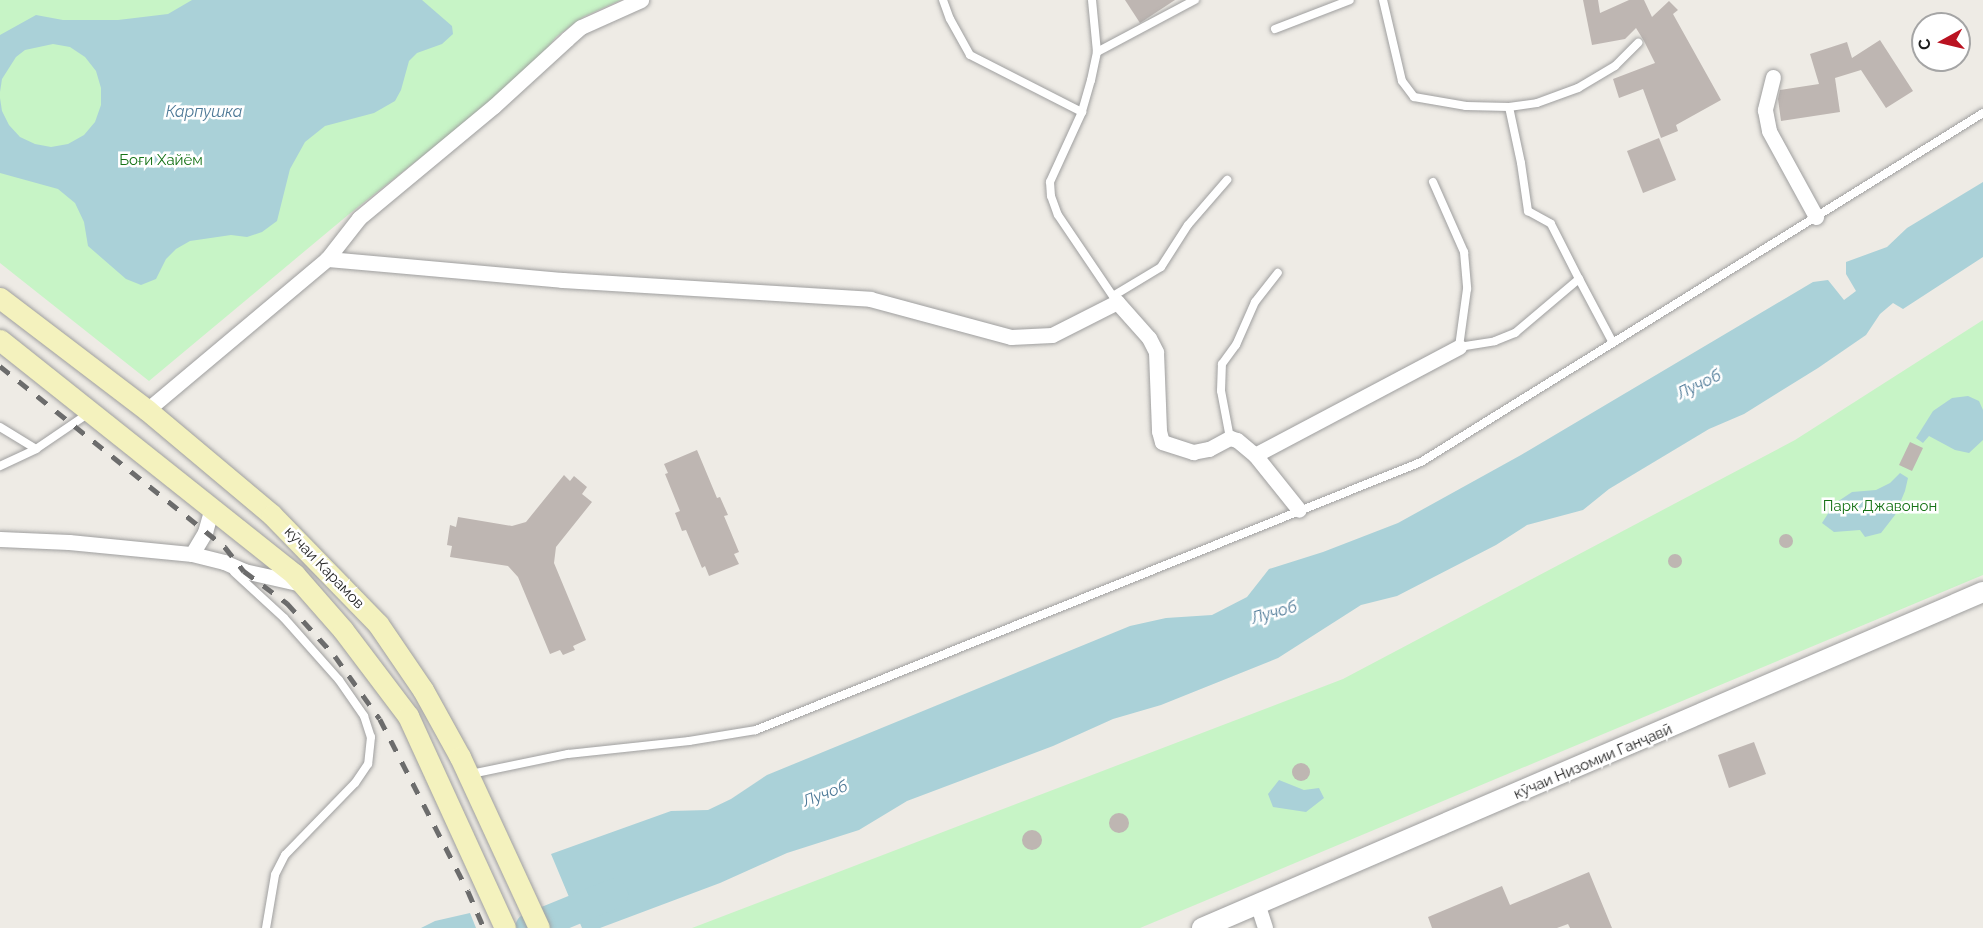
<!DOCTYPE html>
<meta charset="utf-8">
<style>
body{margin:0}
#map{position:relative;width:1983px;height:928px;overflow:hidden;background:#eeebe5;font-family:Raleway,sans-serif}
div>[style]{position:absolute}
.park>*{inset:0;background:#c7f4c6}
.water>*{inset:0;background:#aad1d8}
.river>*{height:30px;margin:-15px;padding:0 15px;transform-origin:15px;border-radius:15px;background:#aad1d8}
.building>*{inset:0;background:#beb6b2}
.round{border-radius:50%}
.roads{filter:drop-shadow(0 0 2px #9f9f9f) drop-shadow(0 0 2px #9f9f9f)}
.service>*{height:8px;margin:-4px;padding:0 4px;transform-origin:4px;border-radius:4px;background:#fff}
.minor>*{height:15px;margin:-7.5px;padding:0 7.5px;transform-origin:7.5px;border-radius:7.5px;background:#fff}
.tertiary>*{height:20px;margin:-10px;padding:0 10px;transform-origin:10px;border-radius:10px;background:#fff}
.secondary>*{height:21px;margin:-10.5px;padding:0 10.5px;transform-origin:10.5px;border-radius:10.5px;background:#f4f2be}
.rail>*{height:4.5px;margin-top:-2.25px;transform-origin:0;background:repeating-linear-gradient(90deg,#6c6c6c 0 12px,transparent 0 24px)}
span{translate:-50% -50%;white-space:nowrap;text-align:center;line-height:1.15;-webkit-text-stroke:5px #fff;paint-order:stroke}
.park-label{font-size:15px;color:#167316}
.street-label{font-size:15px;color:#1e1e1e}
.water-label{font-size:16px;color:#4c7896;font-style:italic}
.north{position:absolute;left:1911px;top:12px;width:60px;height:60px;box-sizing:border-box;background:#fff;border:2px solid #a5a5a5;border-radius:50%;rotate:262deg;font-size:16px;font-weight:700;line-height:24px;text-align:center;color:#1e1e1e}
.north::after{content:'';display:block;margin:auto;width:21px;height:27px;background:#ba1221;clip-path:polygon(50% 0,100% 100%,50% 72%,0 100%)}
</style>
<div id="map">
<div class="park">
<div style="clip-path:polygon(0 0,621px 0,583px 17px,556px 37px,529px 72px,348px 215px,149px 381px,0 263px)"></div>
<div style="clip-path:polygon(1983px 320px,1983px 575px,1140px 928px,692px 928px,1343px 679px,1795px 440px)"></div>
</div>
<div class="water">
<div style="clip-path:polygon(192px 0,422px 0,452px 26px,453px 34px,442px 44px,417px 53px,409px 61px,401px 90px,395px 101px,374px 113px,325px 126px,305px 142px,290px 169px,277px 221px,262px 232px,247px 237px,231px 235px,190px 241px,176px 249px,166px 259px,156px 279px,141px 285px,126px 279px,88px 246px,84px 222px,75px 203px,58px 189px,0 173px,0 98px,2px 111px,9px 125px,20px 137px,35px 144px,51px 147px,68px 144px,84px 135px,95px 122px,101px 105px,101px 88px,96px 71px,85px 57px,70px 47px,53px 44px,25px 50px,16px 57px,2px 79px,0 92px,0 35px,36px 15px,63px 20px,118px 20px,168px 14px)"></div>
<div style="clip-path:polygon(1983px 182px,1983px 257px,1903px 309px,1893px 303px,1880px 314px,1866px 335px,1818px 368px,1744px 414px,1709px 429px,1609px 489px,1583px 510px,1527px 525px,1496px 545px,1397px 596px,1361px 605px,1278px 658px,1161px 705px,1113px 719px,1053px 746px,907px 801px,859px 830px,787px 853px,720px 883px,600px 928px,582px 928px,551px 854px,671px 811px,708px 810px,731px 799px,767px 775px,1130px 626px,1166px 618px,1212px 615px,1247px 597px,1269px 569px,1323px 552px,1398px 523px,1521px 455px,1813px 282px,1828px 280px,1844px 300px,1856px 291px,1846px 274px,1846px 262px,1887px 247px,1907px 228px)"></div>
<div style="clip-path:polygon(1968px 396px,1979px 401px,1983px 410px,1983px 440px,1969px 453px,1955px 450px,1929px 436px,1923px 443px,1916px 438px,1933px 411px,1952px 398px)"></div>
<div style="clip-path:polygon(1900px 473px,1908px 478px,1905px 491px,1895px 515px,1881px 533px,1865px 537px,1860px 530px,1834px 532px,1822px 523px,1834px 504px,1852px 492px,1876px 490px,1890px 483px)"></div>
<div style="clip-path:polygon(1279px 780px,1304px 790px,1319px 788px,1324px 798px,1306px 812px,1273px 807px,1268px 794px)"></div>
<div style="clip-path:polygon(470px 913px,476px 928px,421px 928px,435px 921px)"></div>
</div>
<div class="river">
<div style="left:530px;top:928px;width:90px;rotate:-22.3deg"></div>
</div>
<div class="building">
<div style="clip-path:polygon(1125px 0,1175px 0,1140px 23px)"></div>
<div style="clip-path:polygon(1583px 0,1598px 0,1600px 13px,1629px 0,1644px 0,1652px 17px,1669px 1px,1678px 10px,1673px 14px,1721px 100px,1676px 125px,1678px 131px,1661px 138px,1643px 89px,1619px 98px,1613px 79px,1655px 63px,1644px 41px,1636px 28px,1625px 39px,1592px 45px)"></div>
<div style="clip-path:polygon(1880px 40px,1913px 91px,1886px 108px,1861px 70px,1835px 78px,1840px 112px,1781px 121px,1778px 99px,1780px 90px,1819px 84px,1810px 54px,1847px 42px,1852px 58px)"></div>
<div style="clip-path:polygon(1659px 138px,1676px 180px,1643px 193px,1627px 151px)"></div>
<div style="clip-path:polygon(1910px 442px,1923px 448px,1912px 471px,1899px 465px)"></div>
<div style="clip-path:polygon(697px 450px,717px 498px,720px 497px,728px 515px,724px 516px,739px 552px,734px 554px,739px 564px,709px 576px,705px 566px,702px 568px,686px 530px,682px 531px,675px 513px,680px 511px,665px 474px,668px 473px,664px 464px)"></div>
<div style="clip-path:polygon(564px 475px,570px 481px,574px 476px,587px 487px,582px 494px,592px 502px,556px 547px,554px 563px,586px 640px,573px 646px,575px 650px,563px 655px,560px 650px,550px 654px,518px 577px,508px 566px,450px 557px,452px 546px,447px 545px,450px 525px,456px 527px,458px 517px,512px 526px,526px 522px)"></div>
<div class="round" style="left:1779px;top:534px;width:14px;height:14px"></div>
<div class="round" style="left:1668px;top:554px;width:14px;height:14px"></div>
<div style="clip-path:polygon(1754px 742px,1766px 774px,1729px 788px,1718px 755px)"></div>
<div class="round" style="left:1292px;top:763px;width:18px;height:18px"></div>
<div class="round" style="left:1109px;top:813px;width:20px;height:20px"></div>
<div class="round" style="left:1022px;top:830px;width:20px;height:20px"></div>
<div style="clip-path:polygon(1589px 872px,1612px 928px,1570px 928px,1568px 924px,1557px 928px,1432px 928px,1428px 917px,1502px 886px,1510px 905px)"></div>
</div>
<div class="roads">
<div class="service">
<div style="left:943px;top:0;width:20px;rotate:70deg"></div>
<div style="left:950px;top:19px;width:41px;rotate:60.9deg"></div>
<div style="left:970px;top:55px;width:126px;rotate:27deg"></div>
<div style="left:1092px;top:0;width:52px;rotate:84.5deg"></div>
<div style="left:1097px;top:52px;width:29px;rotate:102deg"></div>
<div style="left:1091px;top:80px;width:33px;rotate:106deg"></div>
<div style="left:1082px;top:112px;width:77px;rotate:114.6deg"></div>
<div style="left:1050px;top:182px;width:14px;rotate:86deg"></div>
<div style="left:1051px;top:196px;width:20px;rotate:70deg"></div>
<div style="left:1058px;top:215px;width:105px;rotate:55.9deg"></div>
<div style="left:1383px;top:0;width:83px;rotate:76.8deg"></div>
<div style="left:1402px;top:81px;width:20px;rotate:53deg"></div>
<div style="left:1414px;top:97px;width:53px;rotate:9.8deg"></div>
<div style="left:1466px;top:106px;width:43px;rotate:1.3deg"></div>
<div style="left:1509px;top:107px;width:28px;rotate:-8deg"></div>
<div style="left:1537px;top:103px;width:44px;rotate:-20.1deg"></div>
<div style="left:1578px;top:88px;width:43px;rotate:-30.7deg"></div>
<div style="left:1615px;top:66px;width:33px;rotate:-45deg"></div>
<div style="left:1275px;top:29px;width:80px;rotate:-21.1deg"></div>
<div style="left:1097px;top:52px;width:111px;rotate:-28deg"></div>
<div style="left:1509px;top:107px;width:57px;rotate:77.9deg"></div>
<div style="left:1521px;top:163px;width:49px;rotate:81.7deg"></div>
<div style="left:1528px;top:211px;width:26px;rotate:29deg"></div>
<div style="left:1551px;top:224px;width:62px;rotate:63deg"></div>
<div style="left:1433px;top:182px;width:77px;rotate:66.1deg"></div>
<div style="left:1464px;top:252px;width:37px;rotate:85deg"></div>
<div style="left:1467px;top:289px;width:59px;rotate:97.9deg"></div>
<div style="left:1459px;top:347px;width:36px;rotate:-9deg"></div>
<div style="left:1495px;top:341px;width:22px;rotate:-22deg"></div>
<div style="left:1515px;top:333px;width:84px;rotate:-40.2deg"></div>
<div style="left:1579px;top:279px;width:72px;rotate:62deg"></div>
<div style="left:1113px;top:296px;width:56px;rotate:-31.1deg"></div>
<div style="left:1161px;top:267px;width:50px;rotate:-57.3deg"></div>
<div style="left:1188px;top:225px;width:60px;rotate:-49.1deg"></div>
<div style="left:0;top:427px;width:42px;rotate:31.4deg"></div>
<div style="left:1230px;top:438px;width:48px;rotate:-100.8deg"></div>
<div style="left:1221px;top:391px;width:27px;rotate:-88deg"></div>
<div style="left:1222px;top:364px;width:24px;rotate:-54deg"></div>
<div style="left:1236px;top:345px;width:47px;rotate:-66.2deg"></div>
<div style="left:1255px;top:302px;width:37px;rotate:-52deg"></div>
<div style="left:0;top:466px;width:40px;rotate:-25deg"></div>
<div style="left:36px;top:449px;width:64px;rotate:-34.2deg"></div>
<div style="left:234px;top:572px;width:68px;rotate:42.6deg"></div>
<div style="left:284px;top:618px;width:83px;rotate:48.4deg"></div>
<div style="left:339px;top:680px;width:44px;rotate:55.2deg"></div>
<div style="left:364px;top:716px;width:22px;rotate:72deg"></div>
<div style="left:371px;top:737px;width:27px;rotate:96deg"></div>
<div style="left:368px;top:764px;width:23px;rotate:124deg"></div>
<div style="left:355px;top:783px;width:100px;rotate:134.2deg"></div>
<div style="left:285px;top:855px;width:22px;rotate:117deg"></div>
<div style="left:275px;top:875px;width:54px;rotate:99.6deg"></div>
<div style="left:471px;top:774px;width:99px;rotate:-11.7deg"></div>
<div style="left:568px;top:754px;width:122px;rotate:-6.1deg"></div>
<div style="left:689px;top:741px;width:68px;rotate:-9.3deg"></div>
<div style="left:756px;top:730px;width:717px;rotate:-21.95deg"></div>
<div style="left:1421px;top:462px;width:662px;rotate:-31.84deg"></div>
</div>
<div class="minor">
<div style="left:1773px;top:77px;width:34px;rotate:104deg"></div>
<div style="left:1765px;top:110px;width:21px;rotate:79deg"></div>
<div style="left:1769px;top:131px;width:98px;rotate:61.3deg"></div>
<div style="left:327px;top:259px;width:236px;rotate:5.1deg"></div>
<div style="left:562px;top:280px;width:309px;rotate:3.5deg"></div>
<div style="left:870px;top:299px;width:146px;rotate:15.1deg"></div>
<div style="left:1011px;top:337px;width:41px;rotate:-2.8deg"></div>
<div style="left:1052px;top:335px;width:73px;rotate:-26.9deg"></div>
<div style="left:1117px;top:302px;width:48px;rotate:48.4deg"></div>
<div style="left:1149px;top:338px;width:16px;rotate:63deg"></div>
<div style="left:1156px;top:352px;width:79px;rotate:87.8deg"></div>
<div style="left:1159px;top:431px;width:11px;rotate:75deg"></div>
<div style="left:1162px;top:442px;width:33px;rotate:18deg"></div>
<div style="left:1193px;top:452px;width:16px;rotate:-11deg"></div>
<div style="left:1209px;top:449px;width:24px;rotate:-28deg"></div>
<div style="left:1230px;top:438px;width:7px;rotate:16deg"></div>
<div style="left:1237px;top:440px;width:23px;rotate:40deg"></div>
<div style="left:1255px;top:455px;width:70px;rotate:51.3deg"></div>
<div style="left:147px;top:410px;width:235px;rotate:-40deg"></div>
<div style="left:327px;top:259px;width:52px;rotate:-52deg"></div>
<div style="left:359px;top:218px;width:175px;rotate:-39.7deg"></div>
<div style="left:494px;top:106px;width:99px;rotate:-42.5deg"></div>
<div style="left:567px;top:39px;width:18px;rotate:-41deg"></div>
<div style="left:581px;top:27px;width:66px;rotate:-24.2deg"></div>
<div style="left:1255px;top:455px;width:231px;rotate:-27.9deg"></div>
<div style="left:0;top:539px;width:69px;rotate:2.5deg"></div>
<div style="left:69px;top:542px;width:124px;rotate:5.6deg"></div>
<div style="left:192px;top:554px;width:33px;rotate:14deg"></div>
<div style="left:224px;top:562px;width:22px;rotate:24deg"></div>
<div style="left:244px;top:571px;width:59px;rotate:12.6deg"></div>
<div style="left:192px;top:554px;width:26px;rotate:-59deg"></div>
<div style="left:205px;top:532px;width:26px;rotate:-74deg"></div>
<div style="left:1258px;top:906px;width:23px;rotate:72deg"></div>
</div>
<div class="tertiary">
<div style="left:1202px;top:928px;width:850px;rotate:-23.28deg"></div>
</div>
<div class="secondary">
<div style="left:0;top:298px;width:185px;rotate:37.3deg"></div>
<div style="left:147px;top:410px;width:163px;rotate:40deg"></div>
<div style="left:272px;top:515px;width:152px;rotate:45.8deg"></div>
<div style="left:378px;top:624px;width:80px;rotate:55.7deg"></div>
<div style="left:423px;top:690px;width:77px;rotate:61.1deg"></div>
<div style="left:460px;top:757px;width:188px;rotate:65.2deg"></div>
<div style="left:0;top:340px;width:376px;rotate:38.5deg"></div>
<div style="left:294px;top:574px;width:74px;rotate:48.8deg"></div>
<div style="left:343px;top:630px;width:108px;rotate:52.9deg"></div>
<div style="left:408px;top:716px;width:233px;rotate:65.4deg"></div>
</div>
</div>
<div class="rail">
<div style="left:0;top:366px;width:289px;rotate:38.8deg"></div>
<div style="left:225px;top:547px;width:31px;rotate:52deg"></div>
<div style="left:244px;top:571px;width:54px;rotate:36.7deg"></div>
<div style="left:287px;top:603px;width:72px;rotate:47.8deg"></div>
<div style="left:335px;top:656px;width:77px;rotate:54.5deg"></div>
<div style="left:380px;top:719px;width:193px;rotate:62.9deg"></div>
<div style="left:468px;top:891px;width:40px;rotate:66.6deg"></div>
</div>
<div class="park-label">
<span style="left:161px;top:161px">Боғи Хайём</span>
<span style="left:1880px;top:507px">Парк Джавонон</span>
</div>
<div class="street-label">
<span style="left:324px;top:568px;rotate:46deg">кӯчаи Карамов</span>
<span style="left:1593px;top:762px;rotate:-23deg">кӯчаи Низомии Ганҷавӣ</span>
</div>
<div class="water-label">
<span style="left:204px;top:112px">Карпушка</span>
<span style="left:1699px;top:385px;rotate:-26deg">Лучоб</span>
<span style="left:1274px;top:613px;rotate:-16deg">Лучоб</span>
<span style="left:825px;top:794px;rotate:-21deg">Лучоб</span>
</div>
<div class="north">С</div>
</div>
